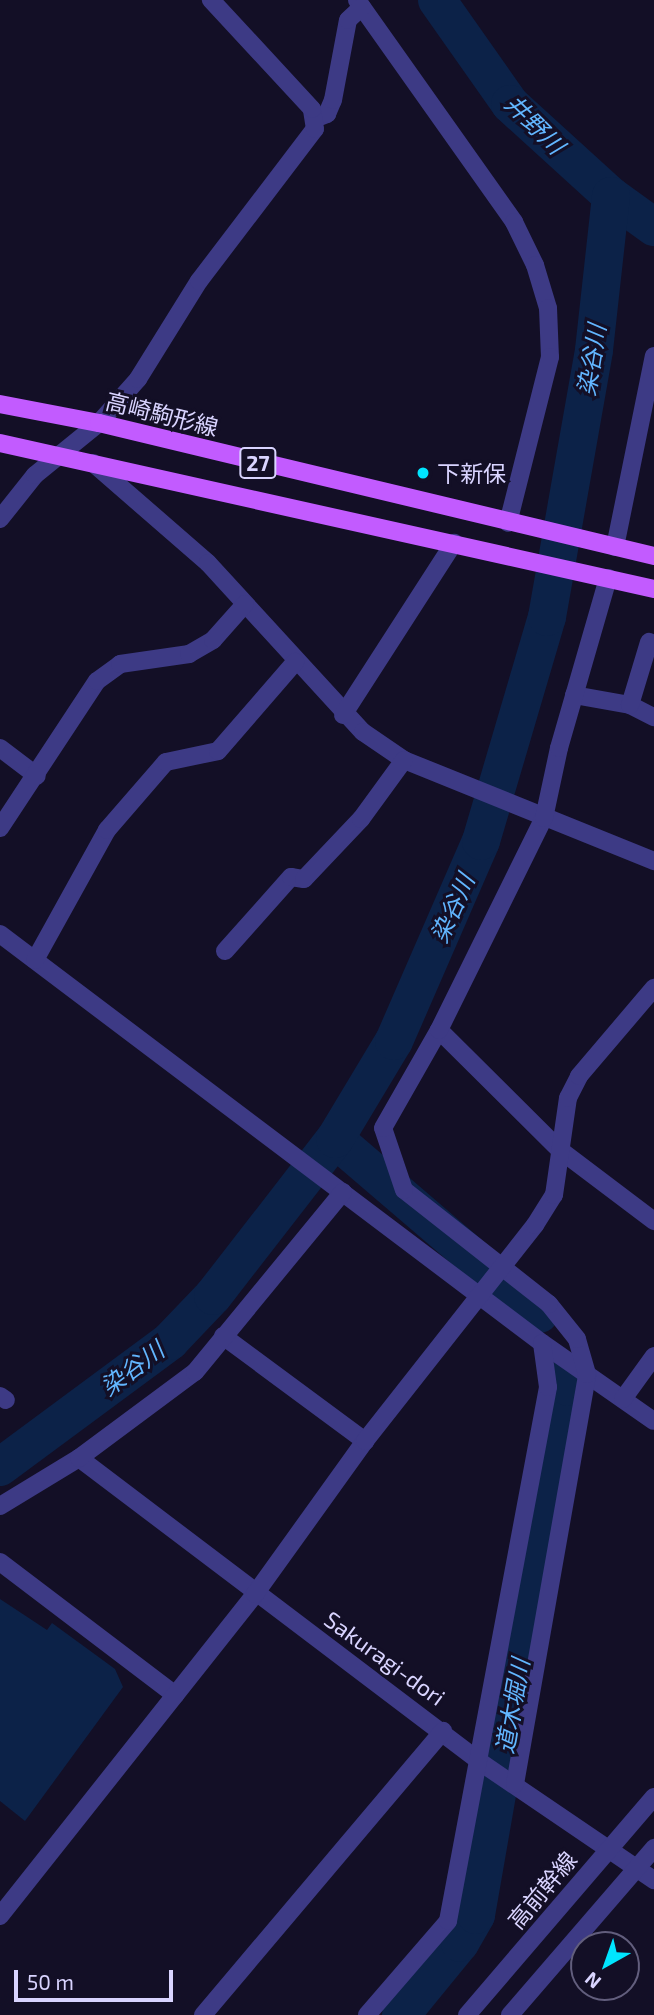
<!DOCTYPE html>
<meta charset="utf-8">
<style>
body{margin:0}
#map{position:relative;width:654px;height:2015px;overflow:hidden;background:#130f26;font-family:"Exo 2","Noto Sans JP",sans-serif}
div>[style]{position:absolute}
.water>*{inset:0;background:#0c2248}
.river>*{height:38px;margin:-19px;padding:0 19px;transform-origin:19px;border-radius:19px;background:#0c2248}
.minor>*{height:18px;margin:-9px;padding:0 9px;transform-origin:9px;border-radius:9px;background:#3d3a85}
.major>*{height:18px;margin:-9px;padding:0 9px;transform-origin:9px;border-radius:9px;background:#c25bff}
.dots>*{width:19px;height:19px;translate:-50% -50%;box-sizing:border-box;border:4px solid #130f26;border-radius:50%}
span{translate:-50% -50%;white-space:nowrap;text-align:center;line-height:1.15;-webkit-text-stroke:6px #130f26;paint-order:stroke}
.shield-label span{padding:2px 5px;background:#130f26;border:2px solid;border-radius:5px;-webkit-text-stroke-width:0}
.shield-label{font-size:21px;color:#d9d4ff;font-weight:700}
.street-label{font-size:23px;color:#d9d4ff}
.poi-label{font-size:23px;color:#d9d4ff}
.left{translate:0 -50%;text-align:left}
.water-label{font-size:24px;color:#62b6ff;font-style:italic}
.north{position:absolute;left:570px;top:1931px;width:70px;height:70px;box-sizing:border-box;background:#130f26;border:2px solid #625e7d;border-radius:50%;rotate:220deg;font-size:19px;font-weight:700;line-height:28px;text-align:center;color:#d9d4ff}
.north::after{content:'';display:block;margin:auto;width:24px;height:32px;background:#00e5ff;clip-path:polygon(50% 0,100% 100%,50% 72%,0 100%)}
.scale{position:absolute;left:14px;top:1970px;width:159px;height:32px;box-sizing:border-box;border:4px solid #d9d4ff;border-top:0;padding-left:9px;font-size:21px;line-height:24px;white-space:nowrap;color:#d9d4ff;-webkit-text-stroke:5px #130f26;paint-order:stroke}
</style>
<div id="map">
<div class="water">
<div style="clip-path:polygon(0 1599px,47px 1630px,52px 1623px,115px 1669px,123px 1687px,25px 1821px,0 1801px)"></div>
</div>
<div class="river">
<div style="left:437px;top:0;width:127px;rotate:54.9deg"></div>
<div style="left:510px;top:104px;width:137px;rotate:42.3deg"></div>
<div style="left:611px;top:196px;width:53px;rotate:35.8deg"></div>
<div style="left:335px;top:1139px;width:269px;rotate:40.6deg"></div>
<div style="left:0;top:1467px;width:212px;rotate:-36.5deg"></div>
<div style="left:170px;top:1341px;width:62px;rotate:-46.3deg"></div>
<div style="left:213px;top:1296px;width:199px;rotate:-52.2deg"></div>
<div style="left:335px;top:1139px;width:114px;rotate:-59deg"></div>
<div style="left:394px;top:1041px;width:218px;rotate:-66.5deg"></div>
<div style="left:481px;top:841px;width:234px;rotate:-73.6deg"></div>
<div style="left:547px;top:617px;width:271px;rotate:-80deg"></div>
<div style="left:594px;top:350px;width:155px;rotate:-83.7deg"></div>
<div style="left:401px;top:2015px;width:93px;rotate:-50.7deg"></div>
<div style="left:460px;top:1943px;width:32px;rotate:-60deg"></div>
<div style="left:476px;top:1915px;width:536px;rotate:-80.12deg"></div>
<div style="left:568px;top:1387px;width:13px;rotate:-103deg"></div>
</div>
<div class="minor">
<div style="left:357px;top:0;width:272px;rotate:54.7deg"></div>
<div style="left:514px;top:222px;width:48px;rotate:64deg"></div>
<div style="left:535px;top:265px;width:45px;rotate:73.2deg"></div>
<div style="left:548px;top:308px;width:49px;rotate:87.7deg"></div>
<div style="left:550px;top:357px;width:171px;rotate:104.2deg"></div>
<div style="left:317px;top:118px;width:11px;rotate:-22deg"></div>
<div style="left:327px;top:114px;width:15px;rotate:-67deg"></div>
<div style="left:333px;top:100px;width:81px;rotate:-79.4deg"></div>
<div style="left:348px;top:20px;width:19px;rotate:-43deg"></div>
<div style="left:93px;top:463px;width:152px;rotate:41deg"></div>
<div style="left:208px;top:563px;width:229px;rotate:47.5deg"></div>
<div style="left:363px;top:732px;width:50px;rotate:34.3deg"></div>
<div style="left:404px;top:760px;width:270px;rotate:22deg"></div>
<div style="left:0;top:519px;width:56px;rotate:-51.5deg"></div>
<div style="left:35px;top:475px;width:82px;rotate:-39.1deg"></div>
<div style="left:99px;top:423px;width:59px;rotate:-48.4deg"></div>
<div style="left:138px;top:379px;width:115px;rotate:-58.1deg"></div>
<div style="left:199px;top:281px;width:191px;rotate:-52.7deg"></div>
<div style="left:315px;top:129px;width:20px;rotate:-99deg"></div>
<div style="left:312px;top:109px;width:149px;rotate:-132.8deg"></div>
<div style="left:615px;top:547px;width:195px;rotate:-78.5deg"></div>
<div style="left:574px;top:695px;width:57px;rotate:10.1deg"></div>
<div style="left:630px;top:705px;width:27px;rotate:27deg"></div>
<div style="left:630px;top:705px;width:66px;rotate:-73.2deg"></div>
<div style="left:343px;top:715px;width:205px;rotate:-57.2deg"></div>
<div style="left:0;top:748px;width:46px;rotate:37.1deg"></div>
<div style="left:0;top:828px;width:176px;rotate:-56.6deg"></div>
<div style="left:97px;top:681px;width:29px;rotate:-36deg"></div>
<div style="left:120px;top:664px;width:70px;rotate:-8.2deg"></div>
<div style="left:189px;top:654px;width:28px;rotate:-30deg"></div>
<div style="left:213px;top:640px;width:48px;rotate:-48.4deg"></div>
<div style="left:0;top:934px;width:679px;rotate:37.04deg"></div>
<div style="left:542px;top:1343px;width:136px;rotate:34.9deg"></div>
<div style="left:225px;top:951px;width:99px;rotate:-48.3deg"></div>
<div style="left:291px;top:877px;width:13px;rotate:9deg"></div>
<div style="left:304px;top:879px;width:83px;rotate:-46.5deg"></div>
<div style="left:361px;top:819px;width:73px;rotate:-53.9deg"></div>
<div style="left:35px;top:960px;width:149px;rotate:-61deg"></div>
<div style="left:107px;top:830px;width:90px;rotate:-49.1deg"></div>
<div style="left:166px;top:762px;width:53px;rotate:-11.9deg"></div>
<div style="left:218px;top:751px;width:118px;rotate:-49.1deg"></div>
<div style="left:439px;top:1030px;width:170px;rotate:44.8deg"></div>
<div style="left:560px;top:1150px;width:118px;rotate:37.1deg"></div>
<div style="left:223px;top:1336px;width:177px;rotate:36.5deg"></div>
<div style="left:0;top:1396px;width:7px;rotate:34deg"></div>
<div style="left:623px;top:1399px;width:53px;rotate:-54.2deg"></div>
<div style="left:79px;top:1458px;width:507px;rotate:37.14deg"></div>
<div style="left:483px;top:1764px;width:207px;rotate:34.2deg"></div>
<div style="left:0;top:1506px;width:92px;rotate:-31.3deg"></div>
<div style="left:79px;top:1458px;width:144px;rotate:-36.6deg"></div>
<div style="left:195px;top:1372px;width:233px;rotate:-50.6deg"></div>
<div style="left:0;top:1562px;width:220px;rotate:37.2deg"></div>
<div style="left:515px;top:1784px;width:416px;rotate:-80deg"></div>
<div style="left:587px;top:1374px;width:36px;rotate:-106deg"></div>
<div style="left:577px;top:1339px;width:45px;rotate:-128.7deg"></div>
<div style="left:549px;top:1304px;width:184px;rotate:-141.8deg"></div>
<div style="left:404px;top:1190px;width:65px;rotate:-108.7deg"></div>
<div style="left:383px;top:1128px;width:113px;rotate:-60.3deg"></div>
<div style="left:439px;top:1030px;width:237px;rotate:-63.7deg"></div>
<div style="left:544px;top:818px;width:72px;rotate:-77.9deg"></div>
<div style="left:559px;top:748px;width:177px;rotate:-73.9deg"></div>
<div style="left:0;top:1916px;width:411px;rotate:-51.6deg"></div>
<div style="left:255px;top:1594px;width:188px;rotate:-54.3deg"></div>
<div style="left:365px;top:1441px;width:275px;rotate:-51.8deg"></div>
<div style="left:535px;top:1225px;width:36px;rotate:-58deg"></div>
<div style="left:554px;top:1195px;width:98px;rotate:-81.8deg"></div>
<div style="left:568px;top:1098px;width:25px;rotate:-63deg"></div>
<div style="left:579px;top:1076px;width:116px;rotate:-49.6deg"></div>
<div style="left:203px;top:2015px;width:372px;rotate:-49.8deg"></div>
<div style="left:367px;top:2015px;width:124px;rotate:-49.2deg"></div>
<div style="left:448px;top:1921px;width:543px;rotate:-79.39deg"></div>
<div style="left:548px;top:1387px;width:44px;rotate:-97.8deg"></div>
<div style="left:467px;top:2015px;width:287px;rotate:-49.4deg"></div>
<div style="left:510px;top:2015px;width:221px;rotate:-49.2deg"></div>
</div>
<div class="major">
<div style="left:0;top:404px;width:101px;rotate:10.9deg"></div>
<div style="left:99px;top:423px;width:571px;rotate:13.48deg"></div>
<div style="left:0;top:443px;width:670px;rotate:12.58deg"></div>
</div>
<div class="dots">
<div style="left:423px;top:473px;background:#00e5ff"></div>
</div>
<div class="shield-label">
<span style="left:258px;top:463px">27</span>
</div>
<div class="street-label">
<span style="left:162px;top:414px;rotate:14deg">高崎駒形線</span>
<span style="left:385px;top:1658px;rotate:36deg">Sakuragi-dori</span>
<span style="left:542px;top:1890px;rotate:-50deg">高前幹線</span>
</div>
<div class="poi-label">
<span class="left" style="left:437px;top:473px">下新保</span>
</div>
<div class="water-label">
<span style="left:535px;top:124px;rotate:45deg">井野川</span>
<span style="left:591px;top:360px;rotate:-81deg">染谷川</span>
<span style="left:452px;top:908px;rotate:-66deg">染谷川</span>
<span style="left:132px;top:1368px;rotate:-37deg">染谷川</span>
<span style="left:512px;top:1706px;rotate:-80deg">道木堀川</span>
</div>
<div class="north">N</div>
<div class="scale">50 m</div>
</div>
